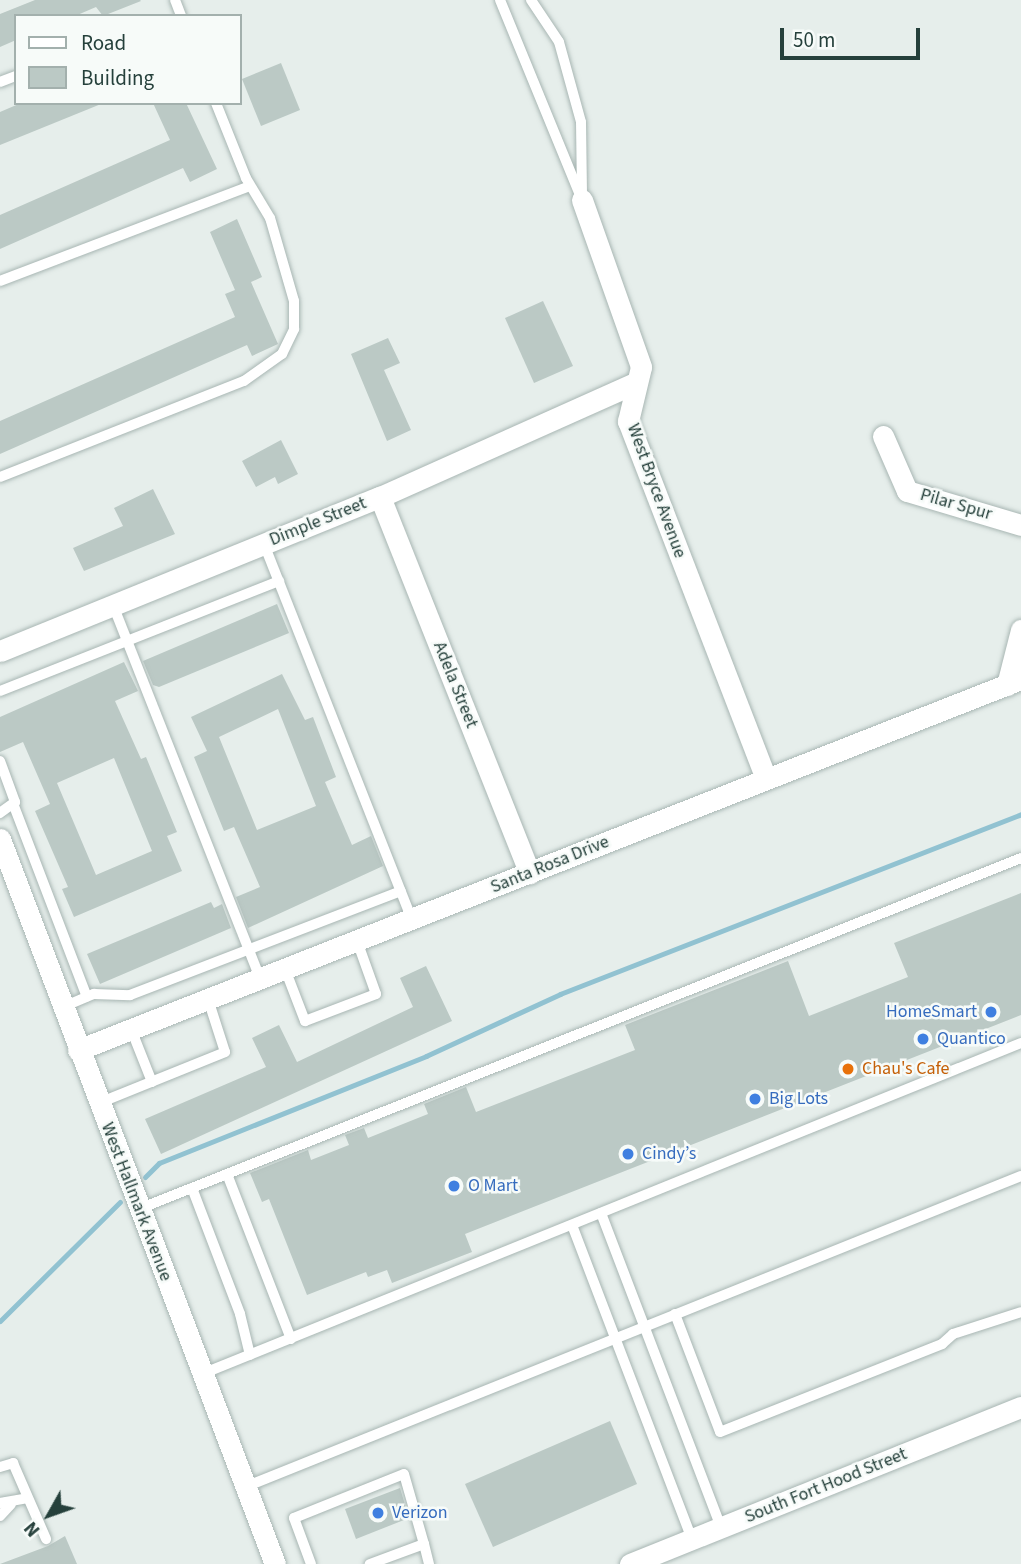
<!DOCTYPE html>
<meta charset="utf-8">
<style>
body{margin:0}
#map{position:relative;width:1021px;height:1564px;overflow:hidden;background:#e6eeeb;font-family:"Source Sans 3",sans-serif}
div>[style]{position:absolute}
.stream>*{height:5px;margin:-2.5px;padding:0 2.5px;transform-origin:2.5px;border-radius:2.5px;background:#91c2d1}
.building>*{inset:0;background:#bbc9c5}
.roads{filter:drop-shadow(0 0 2px #a8b6b3) drop-shadow(0 0 2px #a8b6b3)}
.lane>*{height:10px;margin:-5px;padding:0 5px;transform-origin:5px;border-radius:5px;background:#fff}
.street>*{height:21px;margin:-10.5px;padding:0 10.5px;transform-origin:10.5px;border-radius:10.5px;background:#fff}
.secondary>*{height:21px;margin:-10.5px;padding:0 10.5px;transform-origin:10.5px;border-radius:10.5px;background:#fff}
.dots>*{width:19px;height:19px;translate:-50% -50%;box-sizing:border-box;border:4px solid #f7fbf9;border-radius:50%}
span{translate:-50% -50%;white-space:nowrap;text-align:center;line-height:1.15;-webkit-text-stroke:5px #f7fbf9;paint-order:stroke}
.street-label{font-size:18px;color:#25403b}
.shop-label{font-size:18px;color:#366cbe}
.right{translate:-100% -50%;text-align:right}
.left{translate:0 -50%;text-align:left}
.food-label{font-size:18px;color:#c56008}
.legend{position:absolute;left:14px;top:14px;width:228px;height:91px;box-sizing:border-box;background:#f7fbf9;border:2px solid #a3b0ad;margin:0;padding:9px 12px;list-style:none;font-size:21px;color:#25403b}
.legend li{display:flex;align-items:center;gap:14px;height:35px}
.legend b{width:35px;border:2px solid #a3b0ad}
.north{position:absolute;left:14px;top:1480px;width:70px;height:70px;-webkit-text-stroke:5px #f7fbf9;paint-order:stroke;rotate:230deg;font-size:19px;font-weight:700;line-height:28px;text-align:center;color:#25403b}
.north::after{content:'';display:block;margin:auto;width:24px;height:32px;background:#25403b;clip-path:polygon(50% 0,100% 100%,50% 72%,0 100%)}
.scale{position:absolute;left:780px;top:28px;width:140px;height:32px;box-sizing:border-box;border:4px solid #25403b;border-top:0;padding-left:9px;font-size:21px;line-height:24px;white-space:nowrap;color:#25403b;-webkit-text-stroke:5px #f7fbf9;paint-order:stroke}
</style>
<div id="map">
<div class="stream">
<div style="left:145px;top:1177px;width:20px;rotate:-45deg"></div>
<div style="left:159px;top:1163px;width:288px;rotate:-21.8deg"></div>
<div style="left:426px;top:1056px;width:148px;rotate:-24.8deg"></div>
<div style="left:560px;top:994px;width:495px;rotate:-21.3deg"></div>
<div style="left:0;top:1321px;width:169px;rotate:-44.8deg"></div>
</div>
<div class="building">
<div style="clip-path:polygon(35px 0,140px 0,141px 1px,103px 16px,96px 7px,75px 16px,16px 16px,16px 40px,0 47px,0 14px)"></div>
<div style="clip-path:polygon(281px 63px,300px 110px,261px 126px,242px 79px)"></div>
<div style="clip-path:polygon(21px 103px,101px 103px,101px 104px,0 145px,0 112px)"></div>
<div style="clip-path:polygon(153px 103px,186px 103px,217px 169px,190px 182px,183px 168px,0 249px,0 215px,170px 140px)"></div>
<div style="clip-path:polygon(237px 219px,262px 277px,251px 282px,278px 344px,252px 356px,247px 345px,0 454px,0 421px,235px 317px,225px 294px,235px 290px,210px 232px)"></div>
<div style="clip-path:polygon(543px 301px,573px 366px,534px 383px,505px 318px)"></div>
<div style="clip-path:polygon(388px 338px,400px 363px,384px 370px,411px 430px,387px 441px,351px 354px)"></div>
<div style="clip-path:polygon(281px 440px,298px 474px,278px 484px,275px 477px,256px 487px,242px 461px)"></div>
<div style="clip-path:polygon(153px 489px,175px 534px,84px 571px,73px 548px,123px 526px,114px 508px)"></div>
<div style="clip-path:polygon(277px 604px,289px 633px,159px 687px,153px 685px,143px 661px)"></div>
<div style="clip-path:polygon(evenodd,124px 662px,138px 691px,115px 701px,141px 759px,146px 757px,177px 832px,167px 836px,182px 871px,74px 917px,62px 889px,68px 887px,35px 811px,50px 804px,23px 742px,0 752px,0 717px,124px 662px,114px 758px,152px 851px,96px 875px,57px 783px,114px 758px)"></div>
<div style="clip-path:polygon(evenodd,282px 674px,305px 720px,313px 717px,336px 777px,325px 782px,352px 845px,371px 836px,383px 866px,248px 928px,236px 897px,260px 887px,234px 827px,224px 831px,194px 757px,207px 751px,191px 717px,282px 674px,278px 709px,316px 806px,257px 830px,219px 737px,278px 709px)"></div>
<div style="clip-path:polygon(1021px 893px,1021px 1015px,465px 1234px,472px 1252px,392px 1283px,387px 1270px,368px 1277px,366px 1272px,307px 1295px,269px 1199px,262px 1202px,250px 1173px,308px 1150px,311px 1160px,349px 1145px,345px 1135px,364px 1128px,368px 1138px,428px 1114px,424px 1104px,466px 1087px,476px 1112px,635px 1050px,625px 1025px,788px 961px,809px 1016px,908px 977px,894px 943px)"></div>
<div style="clip-path:polygon(211px 902px,214px 908px,222px 904px,231px 928px,100px 984px,87px 954px)"></div>
<div style="clip-path:polygon(426px 966px,452px 1021px,161px 1154px,145px 1119px,266px 1067px,252px 1038px,279px 1025px,297px 1062px,413px 1007px,400px 978px)"></div>
<div style="clip-path:polygon(610px 1421px,637px 1484px,493px 1547px,465px 1484px)"></div>
<div style="clip-path:polygon(400px 1488px,409px 1518px,356px 1539px,345px 1509px)"></div>
<div style="clip-path:polygon(65px 1536px,77px 1564px,0 1564px,48px 1546px)"></div>
</div>
<div class="roads">
<div class="lane">
<div style="left:175px;top:0;width:17px;rotate:69deg"></div>
<div style="left:500px;top:0;width:216px;rotate:67.7deg"></div>
<div style="left:531px;top:0;width:50px;rotate:56.3deg"></div>
<div style="left:559px;top:42px;width:83px;rotate:74.6deg"></div>
<div style="left:581px;top:122px;width:71px;rotate:89.2deg"></div>
<div style="left:0;top:82px;width:17px;rotate:-21deg"></div>
<div style="left:0;top:281px;width:267px;rotate:-20.8deg"></div>
<div style="left:0;top:477px;width:262px;rotate:-21.5deg"></div>
<div style="left:244px;top:381px;width:47px;rotate:-35.4deg"></div>
<div style="left:282px;top:354px;width:28px;rotate:-64deg"></div>
<div style="left:294px;top:329px;width:28px;rotate:-90deg"></div>
<div style="left:294px;top:301px;width:86px;rotate:-106.1deg"></div>
<div style="left:270px;top:218px;width:47px;rotate:-121deg"></div>
<div style="left:246px;top:178px;width:81px;rotate:-111.8deg"></div>
<div style="left:264px;top:544px;width:403px;rotate:68.5deg"></div>
<div style="left:113px;top:605px;width:402px;rotate:68.5deg"></div>
<div style="left:0;top:691px;width:300px;rotate:-21.5deg"></div>
<div style="left:0;top:761px;width:44px;rotate:69.9deg"></div>
<div style="left:15px;top:802px;width:19px;rotate:144deg"></div>
<div style="left:14px;top:806px;width:204px;rotate:69.1deg"></div>
<div style="left:285px;top:969px;width:56px;rotate:69deg"></div>
<div style="left:305px;top:1021px;width:76px;rotate:-20.8deg"></div>
<div style="left:376px;top:994px;width:56px;rotate:-109.7deg"></div>
<div style="left:63px;top:1007px;width:34px;rotate:-23deg"></div>
<div style="left:94px;top:994px;width:36px;rotate:2deg"></div>
<div style="left:130px;top:995px;width:290px;rotate:-21deg"></div>
<div style="left:131px;top:1029px;width:57px;rotate:68.4deg"></div>
<div style="left:99px;top:1103px;width:136px;rotate:-22deg"></div>
<div style="left:225px;top:1052px;width:56px;rotate:-107.8deg"></div>
<div style="left:227px;top:1174px;width:177px;rotate:68.8deg"></div>
<div style="left:192px;top:1188px;width:135px;rotate:69.1deg"></div>
<div style="left:240px;top:1314px;width:42px;rotate:76.3deg"></div>
<div style="left:139px;top:1209px;width:949px;rotate:-21.7deg"></div>
<div style="left:601px;top:1213px;width:336px;rotate:69.1deg"></div>
<div style="left:572px;top:1225px;width:336px;rotate:69.1deg"></div>
<div style="left:675px;top:1314px;width:126px;rotate:69.1deg"></div>
<div style="left:720px;top:1432px;width:239px;rotate:-21.6deg"></div>
<div style="left:942px;top:1344px;width:15px;rotate:-42deg"></div>
<div style="left:953px;top:1334px;width:71px;rotate:-17.9deg"></div>
<div style="left:202px;top:1374px;width:883px;rotate:-22.01deg"></div>
<div style="left:0;top:1467px;width:14px;rotate:-17deg"></div>
<div style="left:13px;top:1463px;width:83px;rotate:66.5deg"></div>
<div style="left:245px;top:1487px;width:836px;rotate:-21.84deg"></div>
<div style="left:0;top:1503px;width:28px;rotate:-10deg"></div>
<div style="left:0;top:1516px;width:16px;rotate:-47deg"></div>
<div style="left:424px;top:1544px;width:21px;rotate:76deg"></div>
<div style="left:311px;top:1564px;width:49px;rotate:-110.3deg"></div>
<div style="left:294px;top:1518px;width:118px;rotate:-21.8deg"></div>
<div style="left:404px;top:1474px;width:73px;rotate:74.1deg"></div>
<div style="left:424px;top:1544px;width:58px;rotate:159.7deg"></div>
</div>
<div class="street">
<div style="left:582px;top:200px;width:177px;rotate:70.5deg"></div>
<div style="left:641px;top:367px;width:56px;rotate:103.5deg"></div>
<div style="left:628px;top:421px;width:383px;rotate:68.9deg"></div>
<div style="left:883px;top:436px;width:60px;rotate:66.4deg"></div>
<div style="left:907px;top:491px;width:119px;rotate:16.6deg"></div>
<div style="left:380px;top:497px;width:405px;rotate:68.3deg"></div>
<div style="left:0;top:651px;width:410px;rotate:-22.1deg"></div>
<div style="left:380px;top:497px;width:277px;rotate:-24.1deg"></div>
<div style="left:1007px;top:685px;width:57px;rotate:-75.7deg"></div>
<div style="left:78px;top:1050px;width:1013px;rotate:-21.48deg"></div>
</div>
<div class="secondary">
<div style="left:0;top:839px;width:775px;rotate:69.23deg"></div>
<div style="left:630px;top:1564px;width:421px;rotate:-21.9deg"></div>
</div>
</div>
<div class="dots">
<div style="left:991px;top:1012px;background:#3f7fe0"></div>
<div style="left:923px;top:1039px;background:#3f7fe0"></div>
<div style="left:848px;top:1069px;background:#e8710a"></div>
<div style="left:755px;top:1099px;background:#3f7fe0"></div>
<div style="left:628px;top:1154px;background:#3f7fe0"></div>
<div style="left:454px;top:1186px;background:#3f7fe0"></div>
<div style="left:378px;top:1513px;background:#3f7fe0"></div>
</div>
<div class="street-label">
<span style="left:656px;top:491px;rotate:70deg">West Bryce Avenue</span>
<span style="left:956px;top:505px;rotate:16deg">Pilar Spur</span>
<span style="left:318px;top:522px;rotate:-22deg">Dimple Street</span>
<span style="left:455px;top:685px;rotate:68deg">Adela Street</span>
<span style="left:550px;top:865px;rotate:-22deg">Santa Rosa Drive</span>
<span style="left:136px;top:1202px;rotate:69deg">West Hallmark Avenue</span>
<span style="left:826px;top:1486px;rotate:-22deg">South Fort Hood Street</span>
</div>
<div class="shop-label">
<span class="right" style="left:977px;top:1012px">HomeSmart</span>
<span class="left" style="left:937px;top:1039px">Quantico</span>
<span class="left" style="left:769px;top:1099px">Big Lots</span>
<span class="left" style="left:642px;top:1154px">Cindy’s</span>
<span class="left" style="left:468px;top:1186px">O Mart</span>
<span class="left" style="left:392px;top:1513px">Verizon</span>
</div>
<div class="food-label">
<span class="left" style="left:862px;top:1069px">Chau's Cafe</span>
</div>
<ul class="legend">
<li><b style="height:9px;background:#fff"></b>Road</li>
<li><b style="height:19px;background:#bbc9c5"></b>Building</li>
</ul>
<div class="north">N</div>
<div class="scale">50 m</div>
</div>
